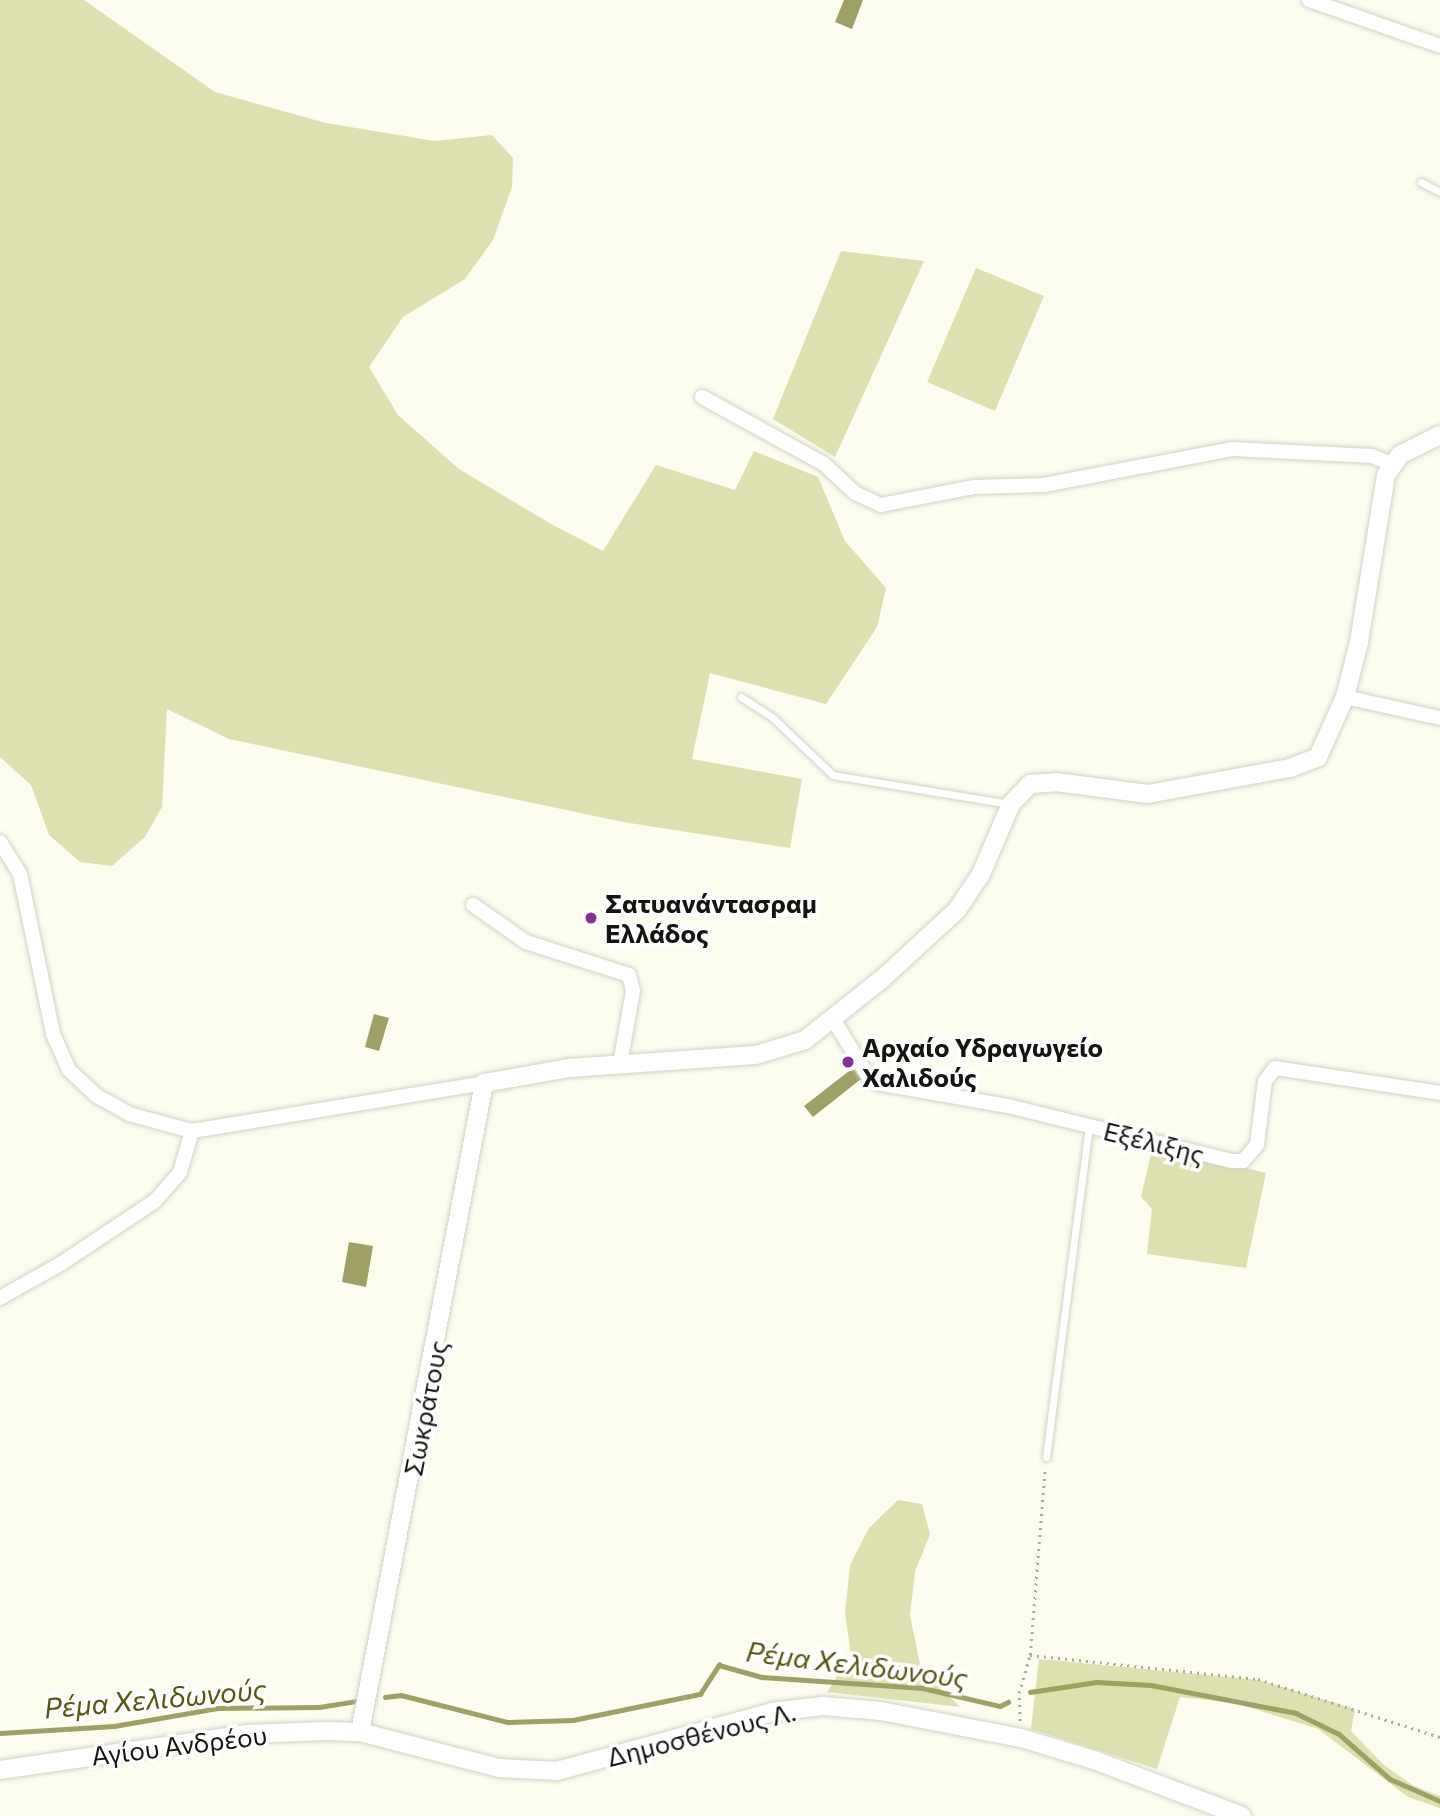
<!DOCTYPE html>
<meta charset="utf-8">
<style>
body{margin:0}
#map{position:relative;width:1440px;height:1816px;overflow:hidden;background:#fcfdee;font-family:Commissioner,sans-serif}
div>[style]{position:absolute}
.green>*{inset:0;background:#dde1b0}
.water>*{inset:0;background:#9ea163}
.stream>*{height:4.5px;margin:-2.25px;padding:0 2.25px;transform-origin:2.25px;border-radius:2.25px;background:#9ea163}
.path>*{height:2.5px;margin-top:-1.25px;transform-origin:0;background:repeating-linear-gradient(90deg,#aaaba0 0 2px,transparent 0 7px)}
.roads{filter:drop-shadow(0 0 2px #d1d3c4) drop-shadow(0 0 2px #d1d3c4)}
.service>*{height:7px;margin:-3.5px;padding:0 3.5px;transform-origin:3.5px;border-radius:3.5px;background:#fff}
.minor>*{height:14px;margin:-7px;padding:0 7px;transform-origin:7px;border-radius:7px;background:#fff}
.tertiary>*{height:18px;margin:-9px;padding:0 9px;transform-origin:9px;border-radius:9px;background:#fff}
.dots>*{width:19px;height:19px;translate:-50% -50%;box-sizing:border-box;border:4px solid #fff;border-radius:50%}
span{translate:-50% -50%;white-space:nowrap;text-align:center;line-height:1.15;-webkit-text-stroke:7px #fff;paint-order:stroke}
.poi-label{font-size:26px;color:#141510;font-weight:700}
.left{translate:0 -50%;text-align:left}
.street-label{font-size:26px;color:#141510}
.water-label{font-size:28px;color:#56570e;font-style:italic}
</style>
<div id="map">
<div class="green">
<div style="clip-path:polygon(0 0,84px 0,215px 92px,326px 123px,435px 141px,492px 135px,513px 158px,512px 187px,493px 240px,465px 279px,403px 317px,369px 367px,398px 415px,459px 469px,551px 524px,603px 551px,656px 465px,735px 490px,754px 451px,818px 477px,845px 541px,886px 588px,877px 627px,826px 704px,710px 673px,692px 759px,802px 779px,790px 848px,623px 822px,229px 739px,167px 709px,162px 807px,145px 837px,112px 866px,80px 862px,49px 835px,31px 785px,0 757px)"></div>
<div style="clip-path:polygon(841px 251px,924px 261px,835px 457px,773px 419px)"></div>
<div style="clip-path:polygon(976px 268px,1044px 296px,995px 411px,927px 382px)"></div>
<div style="clip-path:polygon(1153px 1145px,1266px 1173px,1246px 1268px,1147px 1254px,1152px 1209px,1141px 1197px)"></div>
<div style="clip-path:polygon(898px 1500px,922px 1504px,930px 1534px,915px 1572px,910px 1615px,921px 1669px,960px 1707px,827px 1692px,851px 1654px,845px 1613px,850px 1565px,869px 1528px)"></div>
<div style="clip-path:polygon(1039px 1659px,1259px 1680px,1355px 1709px,1351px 1731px,1384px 1765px,1414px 1786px,1440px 1796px,1440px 1808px,1408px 1797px,1318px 1729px,1235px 1703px,1180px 1697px,1157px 1769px,1031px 1729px)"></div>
</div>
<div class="water">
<div style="clip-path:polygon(844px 0,863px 0,852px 29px,835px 22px)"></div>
<div style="clip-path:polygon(374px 1014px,389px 1018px,379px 1051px,365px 1047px)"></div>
<div style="clip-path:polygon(853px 1068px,861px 1079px,813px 1117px,804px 1106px)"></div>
<div style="clip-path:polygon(349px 1242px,373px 1246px,366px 1287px,342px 1282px)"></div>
</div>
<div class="stream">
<div style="left:1030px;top:1692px;width:67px;rotate:-8.6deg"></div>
<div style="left:1096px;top:1682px;width:55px;rotate:3.1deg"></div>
<div style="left:1151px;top:1685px;width:148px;rotate:10.9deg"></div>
<div style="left:1296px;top:1713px;width:48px;rotate:26deg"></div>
<div style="left:1339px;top:1734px;width:68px;rotate:41.4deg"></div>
<div style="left:1390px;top:1779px;width:55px;rotate:23.7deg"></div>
<div style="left:385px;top:1697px;width:16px;rotate:-7deg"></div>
<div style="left:401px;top:1695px;width:110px;rotate:14.2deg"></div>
<div style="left:508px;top:1722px;width:65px;rotate:-1.8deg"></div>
<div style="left:573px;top:1720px;width:130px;rotate:-11.6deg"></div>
<div style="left:700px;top:1694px;width:35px;rotate:-57deg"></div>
<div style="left:719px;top:1665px;width:45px;rotate:15.6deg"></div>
<div style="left:762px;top:1677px;width:161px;rotate:3.9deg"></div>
<div style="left:923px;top:1688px;width:79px;rotate:13.2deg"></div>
<div style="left:1000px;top:1706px;width:9px;rotate:-27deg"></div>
<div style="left:0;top:1733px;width:114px;rotate:-3.5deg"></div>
<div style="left:114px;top:1726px;width:106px;rotate:-9.8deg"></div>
<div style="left:218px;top:1708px;width:101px;rotate:-0.6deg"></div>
<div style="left:319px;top:1707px;width:37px;rotate:-9deg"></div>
</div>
<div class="path">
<div style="left:1030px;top:1655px;width:229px;rotate:6deg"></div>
<div style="left:1258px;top:1679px;width:191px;rotate:17.7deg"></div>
<div style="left:1020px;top:1721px;width:28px;rotate:-92deg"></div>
<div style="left:1019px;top:1693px;width:40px;rotate:-74deg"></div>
<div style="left:1030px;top:1655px;width:189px;rotate:-85.4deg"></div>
</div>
<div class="roads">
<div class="service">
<div style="left:1421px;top:182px;width:21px;rotate:28deg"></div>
<div style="left:741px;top:697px;width:37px;rotate:33deg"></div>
<div style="left:772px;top:717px;width:84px;rotate:43.6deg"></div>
<div style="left:833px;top:775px;width:179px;rotate:9.3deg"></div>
<div style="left:1046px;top:1457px;width:334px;rotate:-82.6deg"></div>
</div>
<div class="minor">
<div style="left:1309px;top:0;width:139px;rotate:19.3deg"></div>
<div style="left:702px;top:397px;width:139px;rotate:28.8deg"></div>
<div style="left:824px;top:464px;width:42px;rotate:43.1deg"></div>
<div style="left:855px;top:493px;width:29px;rotate:25deg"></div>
<div style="left:881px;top:505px;width:95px;rotate:-11deg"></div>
<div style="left:974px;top:487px;width:70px;rotate:-1.6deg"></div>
<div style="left:1044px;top:485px;width:191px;rotate:-10.8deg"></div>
<div style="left:1232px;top:449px;width:140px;rotate:2.9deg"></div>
<div style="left:1372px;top:456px;width:22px;rotate:22deg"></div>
<div style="left:1345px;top:697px;width:97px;rotate:12.5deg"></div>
<div style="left:0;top:842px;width:38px;rotate:58deg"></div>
<div style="left:20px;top:874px;width:163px;rotate:78.3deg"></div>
<div style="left:53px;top:1034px;width:39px;rotate:66deg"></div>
<div style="left:69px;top:1070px;width:38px;rotate:43deg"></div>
<div style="left:97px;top:1096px;width:37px;rotate:29deg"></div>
<div style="left:129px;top:1114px;width:65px;rotate:15.1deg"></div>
<div style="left:192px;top:1131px;width:296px;rotate:-9.3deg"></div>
<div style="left:473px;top:905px;width:65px;rotate:34.9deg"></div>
<div style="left:526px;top:942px;width:108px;rotate:17.8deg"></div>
<div style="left:629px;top:975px;width:16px;rotate:76deg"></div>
<div style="left:633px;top:991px;width:74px;rotate:100.1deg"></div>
<div style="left:833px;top:1019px;width:67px;rotate:58.4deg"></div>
<div style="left:868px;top:1076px;width:11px;rotate:38deg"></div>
<div style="left:877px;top:1083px;width:133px;rotate:10deg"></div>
<div style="left:1008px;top:1106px;width:231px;rotate:13.8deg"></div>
<div style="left:1232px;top:1161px;width:11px"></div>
<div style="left:1243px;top:1161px;width:21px;rotate:-49deg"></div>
<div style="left:1257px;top:1145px;width:64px;rotate:-82.9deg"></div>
<div style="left:1265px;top:1081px;width:16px;rotate:-52deg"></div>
<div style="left:1275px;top:1068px;width:167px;rotate:8.6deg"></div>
<div style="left:0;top:1298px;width:71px;rotate:-29.4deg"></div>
<div style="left:62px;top:1263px;width:112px;rotate:-33.7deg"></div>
<div style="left:155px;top:1201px;width:38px;rotate:-49deg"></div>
<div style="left:180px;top:1172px;width:43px;rotate:-73.7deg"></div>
</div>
<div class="tertiary">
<div style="left:360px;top:1732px;width:661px;rotate:-79.18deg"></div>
<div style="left:484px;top:1083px;width:86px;rotate:-10deg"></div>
<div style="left:569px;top:1068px;width:187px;rotate:-4deg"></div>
<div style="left:756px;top:1055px;width:51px;rotate:-17deg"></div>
<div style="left:805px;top:1040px;width:98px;rotate:-38.4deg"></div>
<div style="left:882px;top:979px;width:102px;rotate:-42.6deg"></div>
<div style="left:957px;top:910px;width:43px;rotate:-56.3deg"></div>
<div style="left:981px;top:874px;width:76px;rotate:-66.8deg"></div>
<div style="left:1011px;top:804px;width:28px;rotate:-46deg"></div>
<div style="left:1030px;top:784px;width:26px;rotate:-4deg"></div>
<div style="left:1056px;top:782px;width:93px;rotate:7.4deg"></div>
<div style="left:1148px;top:794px;width:144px;rotate:-10.4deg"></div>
<div style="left:1290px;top:768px;width:30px;rotate:-21deg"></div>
<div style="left:1318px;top:757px;width:66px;rotate:-65.8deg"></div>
<div style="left:1345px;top:697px;width:57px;rotate:-75.7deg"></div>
<div style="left:1359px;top:642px;width:169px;rotate:-80.8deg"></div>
<div style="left:1386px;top:475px;width:24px;rotate:-55deg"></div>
<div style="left:1400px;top:455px;width:45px;rotate:-26.6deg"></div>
<div style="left:0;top:1770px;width:249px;rotate:-8.3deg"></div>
<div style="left:246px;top:1734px;width:81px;rotate:-2.1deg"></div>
<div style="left:327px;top:1731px;width:33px;rotate:2deg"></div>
<div style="left:360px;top:1732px;width:144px;rotate:14.5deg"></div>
<div style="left:499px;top:1768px;width:58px;rotate:3deg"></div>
<div style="left:557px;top:1771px;width:223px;rotate:-15.3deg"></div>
<div style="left:772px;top:1712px;width:51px;rotate:-6.7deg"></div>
<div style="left:823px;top:1706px;width:58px;rotate:4.9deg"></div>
<div style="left:881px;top:1711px;width:143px;rotate:10.9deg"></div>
<div style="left:1021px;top:1738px;width:79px;rotate:16.8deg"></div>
<div style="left:1097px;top:1761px;width:155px;rotate:20.8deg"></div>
</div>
</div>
<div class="dots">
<div style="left:591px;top:918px;background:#892e99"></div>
<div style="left:848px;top:1062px;background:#892e99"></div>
</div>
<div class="poi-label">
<span class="left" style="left:605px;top:918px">Σατυανάντασραμ<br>Ελλάδος</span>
<span class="left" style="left:862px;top:1062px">Αρχαίο Υδραγωγείο<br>Χαλιδούς</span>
</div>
<div class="street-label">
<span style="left:1154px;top:1142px;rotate:14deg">Εξέλιξης</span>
<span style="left:425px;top:1408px;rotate:-79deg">Σωκράτους</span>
<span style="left:701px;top:1734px;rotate:-14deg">Δημοσθένους Λ.</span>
<span style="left:179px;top:1745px;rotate:-7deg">Αγίου Ανδρέου</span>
</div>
<div class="water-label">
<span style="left:857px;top:1664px;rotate:7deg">Ρέμα Χελιδωνούς</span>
<span style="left:155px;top:1698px;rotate:-5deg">Ρέμα Χελιδωνούς</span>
</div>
</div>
